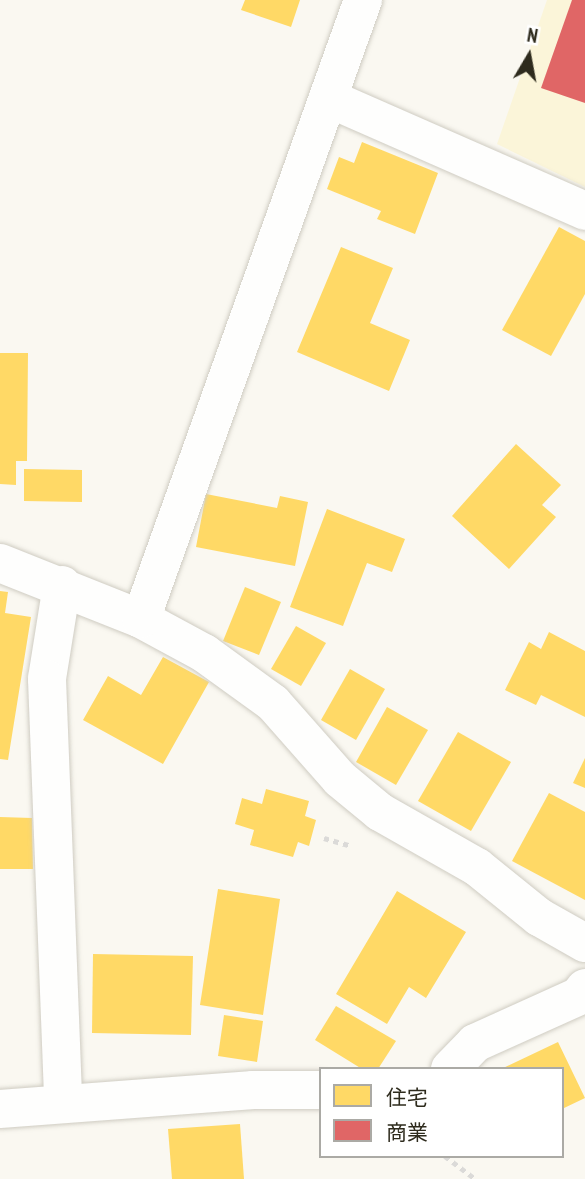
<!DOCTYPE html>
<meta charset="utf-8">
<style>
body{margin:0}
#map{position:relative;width:585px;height:1179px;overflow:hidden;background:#faf8f1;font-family:"PT Sans Narrow","Noto Sans JP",sans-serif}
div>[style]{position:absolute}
.built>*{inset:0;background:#fbf5d9}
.homes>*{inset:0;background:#ffd966}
.shops>*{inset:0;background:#e06666}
.path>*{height:4.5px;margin-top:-2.25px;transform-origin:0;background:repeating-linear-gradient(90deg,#dbdad8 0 5px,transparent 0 10px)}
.roads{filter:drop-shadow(0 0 2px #cfccc2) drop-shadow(0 0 2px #cfccc2)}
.minor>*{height:38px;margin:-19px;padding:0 19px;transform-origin:19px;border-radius:19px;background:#fefefd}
span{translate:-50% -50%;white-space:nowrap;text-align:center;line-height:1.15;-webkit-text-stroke:7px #fff;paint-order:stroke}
.legend{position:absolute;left:319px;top:1067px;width:245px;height:91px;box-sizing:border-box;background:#fff;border:2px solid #abaaa5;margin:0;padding:9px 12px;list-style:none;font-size:21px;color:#2e2b1d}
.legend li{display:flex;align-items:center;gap:14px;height:35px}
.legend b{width:35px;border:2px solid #abaaa5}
.north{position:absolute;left:494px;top:21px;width:70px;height:70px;-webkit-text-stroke:5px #fff;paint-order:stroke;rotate:10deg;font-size:19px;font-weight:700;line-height:28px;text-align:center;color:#2e2b1d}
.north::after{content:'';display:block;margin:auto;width:24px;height:32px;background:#2e2b1d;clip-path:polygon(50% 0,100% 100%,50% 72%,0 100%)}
</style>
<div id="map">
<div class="built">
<div style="clip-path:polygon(547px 0,585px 0,585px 187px,497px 144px)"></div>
</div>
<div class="homes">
<div style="clip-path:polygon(245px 0,300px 0,291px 27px,241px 10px)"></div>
<div style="clip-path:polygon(362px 142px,438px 173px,415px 234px,377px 219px,381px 211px,327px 189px,339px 157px,354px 163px)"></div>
<div style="clip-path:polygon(559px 227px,585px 241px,585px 294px,551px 356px,502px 330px)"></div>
<div style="clip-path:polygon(341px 247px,393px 268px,370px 323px,410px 340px,389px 391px,297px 352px)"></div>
<div style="clip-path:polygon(0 353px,28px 353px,27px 461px,16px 461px,16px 485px,0 484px)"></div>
<div style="clip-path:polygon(516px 444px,561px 485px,542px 505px,556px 517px,509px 569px,452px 516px)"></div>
<div style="clip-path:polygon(24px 469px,82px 470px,82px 502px,24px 501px)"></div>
<div style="clip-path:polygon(206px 494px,277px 508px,280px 496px,308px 502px,295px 566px,196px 547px)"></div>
<div style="clip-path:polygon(327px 509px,405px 539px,392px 572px,367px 563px,343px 626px,290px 607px)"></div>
<div style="clip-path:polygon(245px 587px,281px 602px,259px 655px,223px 641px)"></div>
<div style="clip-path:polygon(0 591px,8px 592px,5px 613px,31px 617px,8px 760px,0 759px)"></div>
<div style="clip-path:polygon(296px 626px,326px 643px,301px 686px,271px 669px)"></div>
<div style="clip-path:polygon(549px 632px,585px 651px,585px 717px,541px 695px,536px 705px,505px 690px,529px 642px,541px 649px)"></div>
<div style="clip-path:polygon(163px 657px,209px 682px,163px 764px,83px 720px,108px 676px,141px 695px)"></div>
<div style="clip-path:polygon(350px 669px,385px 689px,356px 740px,321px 720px)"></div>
<div style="clip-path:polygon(387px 707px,428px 730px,396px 785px,356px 762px)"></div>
<div style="clip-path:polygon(458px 732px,511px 762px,471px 831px,418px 801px)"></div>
<div style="clip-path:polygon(585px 758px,585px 788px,573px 783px)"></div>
<div style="clip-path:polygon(266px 789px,309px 801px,305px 816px,316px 820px,309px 846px,298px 842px,293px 857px,250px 845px,254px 830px,235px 824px,242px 798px,262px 804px)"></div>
<div style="clip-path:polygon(549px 793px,585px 812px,585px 900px,512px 861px)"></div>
<div style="clip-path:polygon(0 817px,32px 818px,33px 869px,0 869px)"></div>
<div style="clip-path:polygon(218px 889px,280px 899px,263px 1015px,200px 1005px)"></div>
<div style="clip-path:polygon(397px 891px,466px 932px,426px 998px,409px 987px,387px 1024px,336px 994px)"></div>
<div style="clip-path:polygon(93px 954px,193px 956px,191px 1035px,92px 1033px)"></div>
<div style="clip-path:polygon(336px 1006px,396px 1041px,378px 1069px,362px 1069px,315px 1040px)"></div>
<div style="clip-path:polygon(224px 1015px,263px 1021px,257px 1062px,218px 1056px)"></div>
<div style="clip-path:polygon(558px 1042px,585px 1098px,562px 1109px,562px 1069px,501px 1069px)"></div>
<div style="clip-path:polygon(240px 1124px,244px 1179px,172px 1179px,168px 1129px)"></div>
</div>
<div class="shops">
<div style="clip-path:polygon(572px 0,585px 0,585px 103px,541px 88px)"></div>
</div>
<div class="path">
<div style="left:324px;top:838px;width:29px;rotate:16deg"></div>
<div style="left:445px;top:1156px;width:39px;rotate:37deg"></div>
</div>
<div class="roads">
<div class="minor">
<div style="left:328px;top:98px;width:281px;rotate:23.7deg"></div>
<div style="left:0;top:563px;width:152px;rotate:21.7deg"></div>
<div style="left:141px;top:619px;width:72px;rotate:28.4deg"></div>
<div style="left:204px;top:653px;width:85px;rotate:35.9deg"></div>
<div style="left:273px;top:703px;width:101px;rotate:48.6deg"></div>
<div style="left:340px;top:779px;width:52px;rotate:39.5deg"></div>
<div style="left:380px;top:812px;width:112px;rotate:29.6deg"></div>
<div style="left:477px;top:867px;width:80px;rotate:38.9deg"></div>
<div style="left:539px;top:917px;width:53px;rotate:29.5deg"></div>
<div style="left:62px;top:585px;width:95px;rotate:99.1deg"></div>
<div style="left:47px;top:679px;width:423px;rotate:87.8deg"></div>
<div style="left:141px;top:619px;width:658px;rotate:-70.27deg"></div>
<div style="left:450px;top:1069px;width:36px;rotate:-46deg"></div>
<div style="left:475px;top:1043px;width:114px;rotate:-24.3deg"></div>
<div style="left:579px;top:996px;width:10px;rotate:-53deg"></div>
<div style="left:0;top:1109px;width:254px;rotate:-4.3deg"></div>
<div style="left:253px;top:1090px;width:68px"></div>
</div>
</div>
<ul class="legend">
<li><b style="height:19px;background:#ffd966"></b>住宅</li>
<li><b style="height:19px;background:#e06666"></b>商業</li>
</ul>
<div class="north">N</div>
</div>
